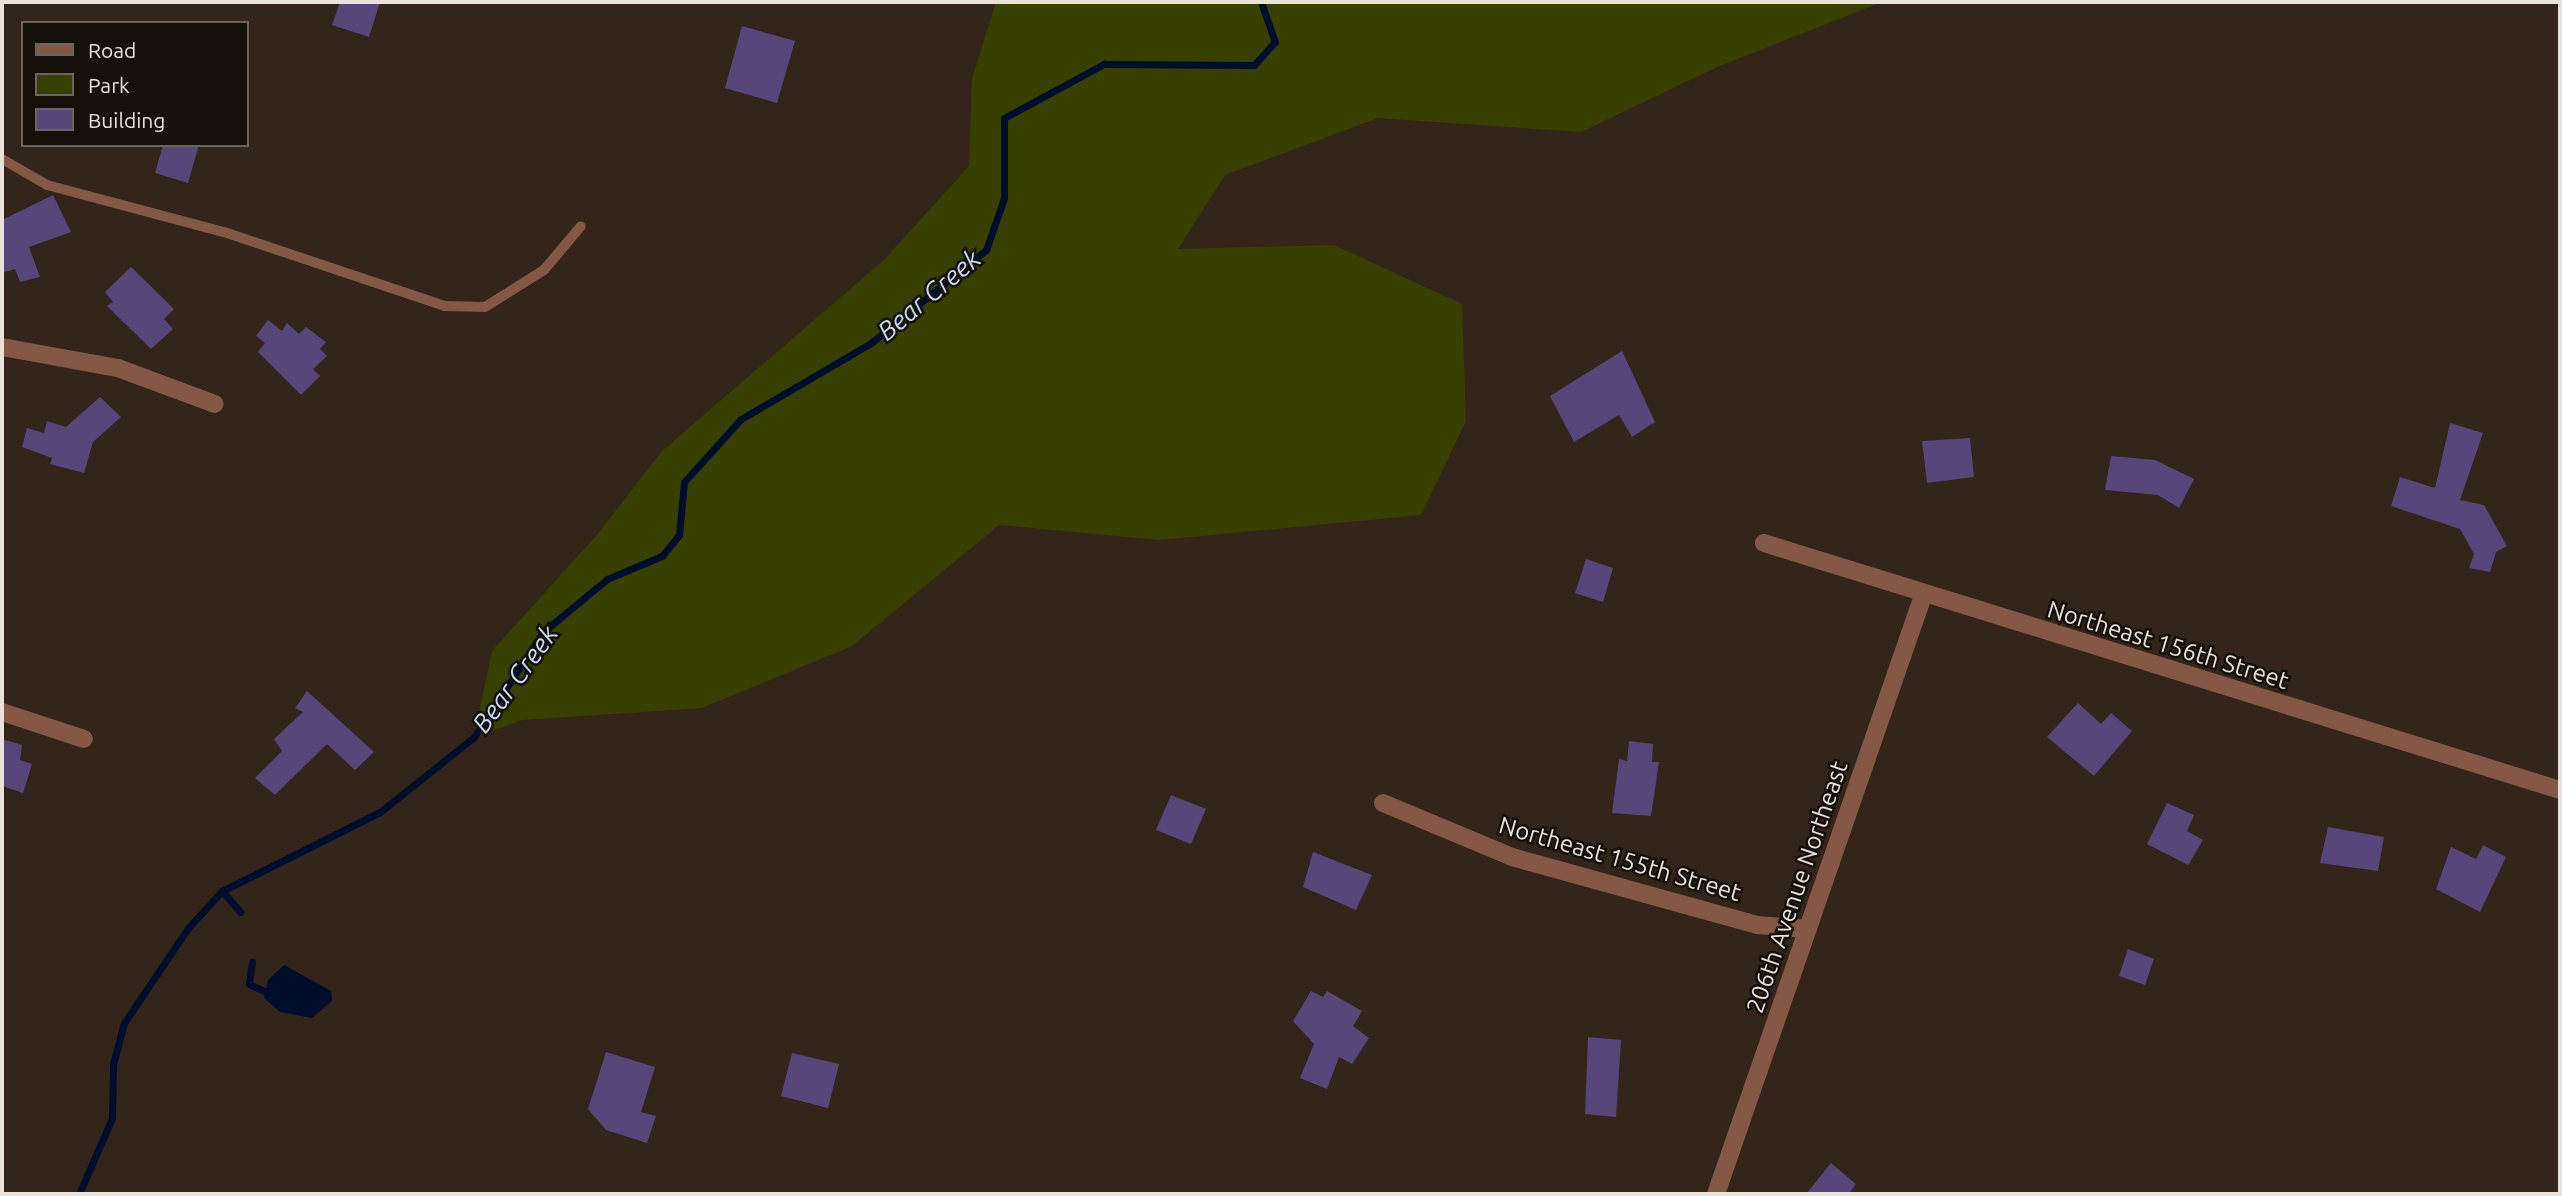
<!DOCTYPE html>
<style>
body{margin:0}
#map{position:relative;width:2562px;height:1196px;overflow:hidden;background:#332519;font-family:Ubuntu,sans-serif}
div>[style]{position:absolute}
.green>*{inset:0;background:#384000}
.water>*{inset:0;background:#000d2c}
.stream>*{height:7px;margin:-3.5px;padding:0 3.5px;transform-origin:3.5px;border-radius:3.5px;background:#000d2c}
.building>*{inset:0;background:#56467a}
.lane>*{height:10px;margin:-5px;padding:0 5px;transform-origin:5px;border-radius:5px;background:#845844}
.street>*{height:18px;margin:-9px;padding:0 9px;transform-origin:9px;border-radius:9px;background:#845844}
span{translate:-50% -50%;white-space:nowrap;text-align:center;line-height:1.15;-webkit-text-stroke:5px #16100b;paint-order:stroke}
.street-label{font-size:24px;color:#eae1d9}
.water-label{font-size:26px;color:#c7dbf9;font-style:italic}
.frame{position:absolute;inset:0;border:4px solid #eae1d9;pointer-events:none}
.legend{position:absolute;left:21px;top:21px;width:228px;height:126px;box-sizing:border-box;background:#16100b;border:2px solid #6b645d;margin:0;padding:9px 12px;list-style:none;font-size:21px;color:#eae1d9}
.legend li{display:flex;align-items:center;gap:14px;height:35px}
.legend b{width:35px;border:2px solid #6b645d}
</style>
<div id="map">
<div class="green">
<div style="clip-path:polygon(996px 2px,1882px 2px,1717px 67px,1581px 132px,1378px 118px,1225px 175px,1178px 249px,1334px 245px,1462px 304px,1466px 421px,1421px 515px,1159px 540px,999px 525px,852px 646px,702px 708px,522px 720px,474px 737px,492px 651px,597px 535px,662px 451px,883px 261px,969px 166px,972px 79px)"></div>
</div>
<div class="water">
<div style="clip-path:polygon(284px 965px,331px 991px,332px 1001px,312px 1018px,280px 1012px,264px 998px,268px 980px)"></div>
</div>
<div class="stream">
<div style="left:222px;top:891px;width:28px;rotate:49deg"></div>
<div style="left:252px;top:962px;width:22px;rotate:98deg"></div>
<div style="left:249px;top:984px;width:17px;rotate:25deg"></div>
<div style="left:79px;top:1194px;width:83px;rotate:-66.5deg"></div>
<div style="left:112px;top:1118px;width:54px;rotate:-88.9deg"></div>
<div style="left:113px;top:1064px;width:42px;rotate:-75deg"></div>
<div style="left:124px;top:1023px;width:115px;rotate:-56deg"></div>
<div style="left:188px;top:928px;width:50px;rotate:-47.4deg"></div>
<div style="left:222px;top:891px;width:177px;rotate:-26.6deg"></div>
<div style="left:380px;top:812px;width:120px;rotate:-38.6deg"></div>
<div style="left:474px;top:737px;width:126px;rotate:-56.7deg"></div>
<div style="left:543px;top:632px;width:83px;rotate:-39.6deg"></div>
<div style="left:607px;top:579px;width:60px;rotate:-22.7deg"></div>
<div style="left:662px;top:556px;width:27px;rotate:-51deg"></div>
<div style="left:679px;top:535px;width:53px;rotate:-84.6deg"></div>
<div style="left:684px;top:482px;width:85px;rotate:-47.9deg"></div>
<div style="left:741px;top:419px;width:151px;rotate:-30.3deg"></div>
<div style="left:871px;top:343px;width:148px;rotate:-39deg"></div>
<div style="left:986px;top:250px;width:55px;rotate:-70.9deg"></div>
<div style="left:1004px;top:198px;width:80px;rotate:-90deg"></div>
<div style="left:1004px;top:118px;width:114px;rotate:-28.4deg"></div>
<div style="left:1104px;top:64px;width:150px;rotate:0.4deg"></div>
<div style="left:1254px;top:65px;width:31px;rotate:-48deg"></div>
<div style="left:1275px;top:42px;width:42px;rotate:-109.3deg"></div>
</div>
<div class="building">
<div style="clip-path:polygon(340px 2px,380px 2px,369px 37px,332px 25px)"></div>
<div style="clip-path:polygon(742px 26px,795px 41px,777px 103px,725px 88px)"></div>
<div style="clip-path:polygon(163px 145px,199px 145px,188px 183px,155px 173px)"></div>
<div style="clip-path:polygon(53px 195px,71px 232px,29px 247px,40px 277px,20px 282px,15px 269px,2px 273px,2px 220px)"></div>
<div style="clip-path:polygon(131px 267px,174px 309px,164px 319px,173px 329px,151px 349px,107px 306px,113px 302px,105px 292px)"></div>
<div style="clip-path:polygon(268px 320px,282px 331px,287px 323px,299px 334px,306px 327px,326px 342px,320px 349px,327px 356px,313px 369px,320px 376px,301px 395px,258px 352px,265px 343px,256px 336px)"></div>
<div style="clip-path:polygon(1622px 351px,1655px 422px,1632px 437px,1619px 415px,1574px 442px,1550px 396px)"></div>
<div style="clip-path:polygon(100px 397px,121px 417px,93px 442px,84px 473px,50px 464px,52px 458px,22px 447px,27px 428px,44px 433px,47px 421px,66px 427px)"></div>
<div style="clip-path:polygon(2450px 423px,2483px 433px,2460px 500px,2484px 505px,2507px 546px,2496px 552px,2490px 572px,2469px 568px,2474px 554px,2460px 529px,2391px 506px,2400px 477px,2435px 488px)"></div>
<div style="clip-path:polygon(1970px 438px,1974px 477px,1927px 483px,1922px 441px)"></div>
<div style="clip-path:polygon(2111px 456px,2155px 460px,2194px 479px,2179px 508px,2158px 495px,2105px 490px)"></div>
<div style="clip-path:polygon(1586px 559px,1613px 568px,1603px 602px,1575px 593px)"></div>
<div style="clip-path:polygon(307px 691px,374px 752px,355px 770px,327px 744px,275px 795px,255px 778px,282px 751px,274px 739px,303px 712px,295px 708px)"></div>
<div style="clip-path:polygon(2078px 703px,2101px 724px,2111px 713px,2132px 731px,2094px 776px,2047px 737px)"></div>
<div style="clip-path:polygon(2px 739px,22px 745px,20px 760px,32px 764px,23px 793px,2px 786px)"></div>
<div style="clip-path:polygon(1629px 741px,1653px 744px,1652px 762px,1659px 762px,1651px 816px,1612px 813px,1619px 759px,1627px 761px)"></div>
<div style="clip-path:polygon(1171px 795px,1206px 809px,1191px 844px,1156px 830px)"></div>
<div style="clip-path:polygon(2167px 803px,2194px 815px,2187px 831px,2203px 840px,2188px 865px,2147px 844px)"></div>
<div style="clip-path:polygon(2328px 827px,2384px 837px,2378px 871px,2320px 863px)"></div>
<div style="clip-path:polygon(2483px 845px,2506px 857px,2480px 912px,2436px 889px,2451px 847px,2476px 859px)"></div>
<div style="clip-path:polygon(1313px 852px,1372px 875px,1356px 910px,1303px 887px)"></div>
<div style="clip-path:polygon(2128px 949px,2154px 959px,2145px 985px,2119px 976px)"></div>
<div style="clip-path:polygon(1311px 991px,1323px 997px,1327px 991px,1362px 1011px,1353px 1026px,1369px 1038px,1352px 1064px,1339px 1057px,1327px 1089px,1300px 1078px,1314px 1044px,1293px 1021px)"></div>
<div style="clip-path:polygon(1588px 1037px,1621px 1040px,1616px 1117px,1585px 1114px)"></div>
<div style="clip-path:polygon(606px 1052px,655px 1067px,641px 1112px,656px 1116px,647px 1143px,606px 1130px,588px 1109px)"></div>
<div style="clip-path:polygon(792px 1053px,839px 1064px,828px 1108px,781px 1096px)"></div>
<div style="clip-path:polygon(1831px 1163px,1856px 1184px,1849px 1194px,1806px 1194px)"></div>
</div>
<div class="lane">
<div style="left:2px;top:159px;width:52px;rotate:30deg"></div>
<div style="left:47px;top:185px;width:183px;rotate:14.9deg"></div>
<div style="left:224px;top:232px;width:233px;rotate:18.5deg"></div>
<div style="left:445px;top:306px;width:40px;rotate:1.4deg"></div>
<div style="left:485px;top:307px;width:70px;rotate:-32.1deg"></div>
<div style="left:544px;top:270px;width:57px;rotate:-49.9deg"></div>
</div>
<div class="street">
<div style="left:2px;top:347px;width:118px;rotate:10.3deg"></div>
<div style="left:118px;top:368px;width:103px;rotate:20.4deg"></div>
<div style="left:1764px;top:543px;width:833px;rotate:17.24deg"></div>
<div style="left:2px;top:712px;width:86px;rotate:18.2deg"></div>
<div style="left:1383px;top:803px;width:140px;rotate:22.7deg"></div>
<div style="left:1512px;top:857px;width:255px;rotate:15.5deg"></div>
<div style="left:1758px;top:925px;width:50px;rotate:4.6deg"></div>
<div style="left:1716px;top:1194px;width:633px;rotate:-70.91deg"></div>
</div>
<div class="street-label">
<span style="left:2168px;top:645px;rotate:17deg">Northeast 156th Street</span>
<span style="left:1620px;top:859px;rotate:16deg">Northeast 155th Street</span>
<span style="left:1797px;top:887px;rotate:-71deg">206th Avenue Northeast</span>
</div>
<div class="water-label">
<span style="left:929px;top:295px;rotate:-40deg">Bear Creek</span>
<span style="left:515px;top:679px;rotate:-54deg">Bear Creek</span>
</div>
<div class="frame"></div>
<ul class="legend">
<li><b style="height:9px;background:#845844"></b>Road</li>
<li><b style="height:19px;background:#384000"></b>Park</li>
<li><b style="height:19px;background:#56467a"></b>Building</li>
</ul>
</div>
